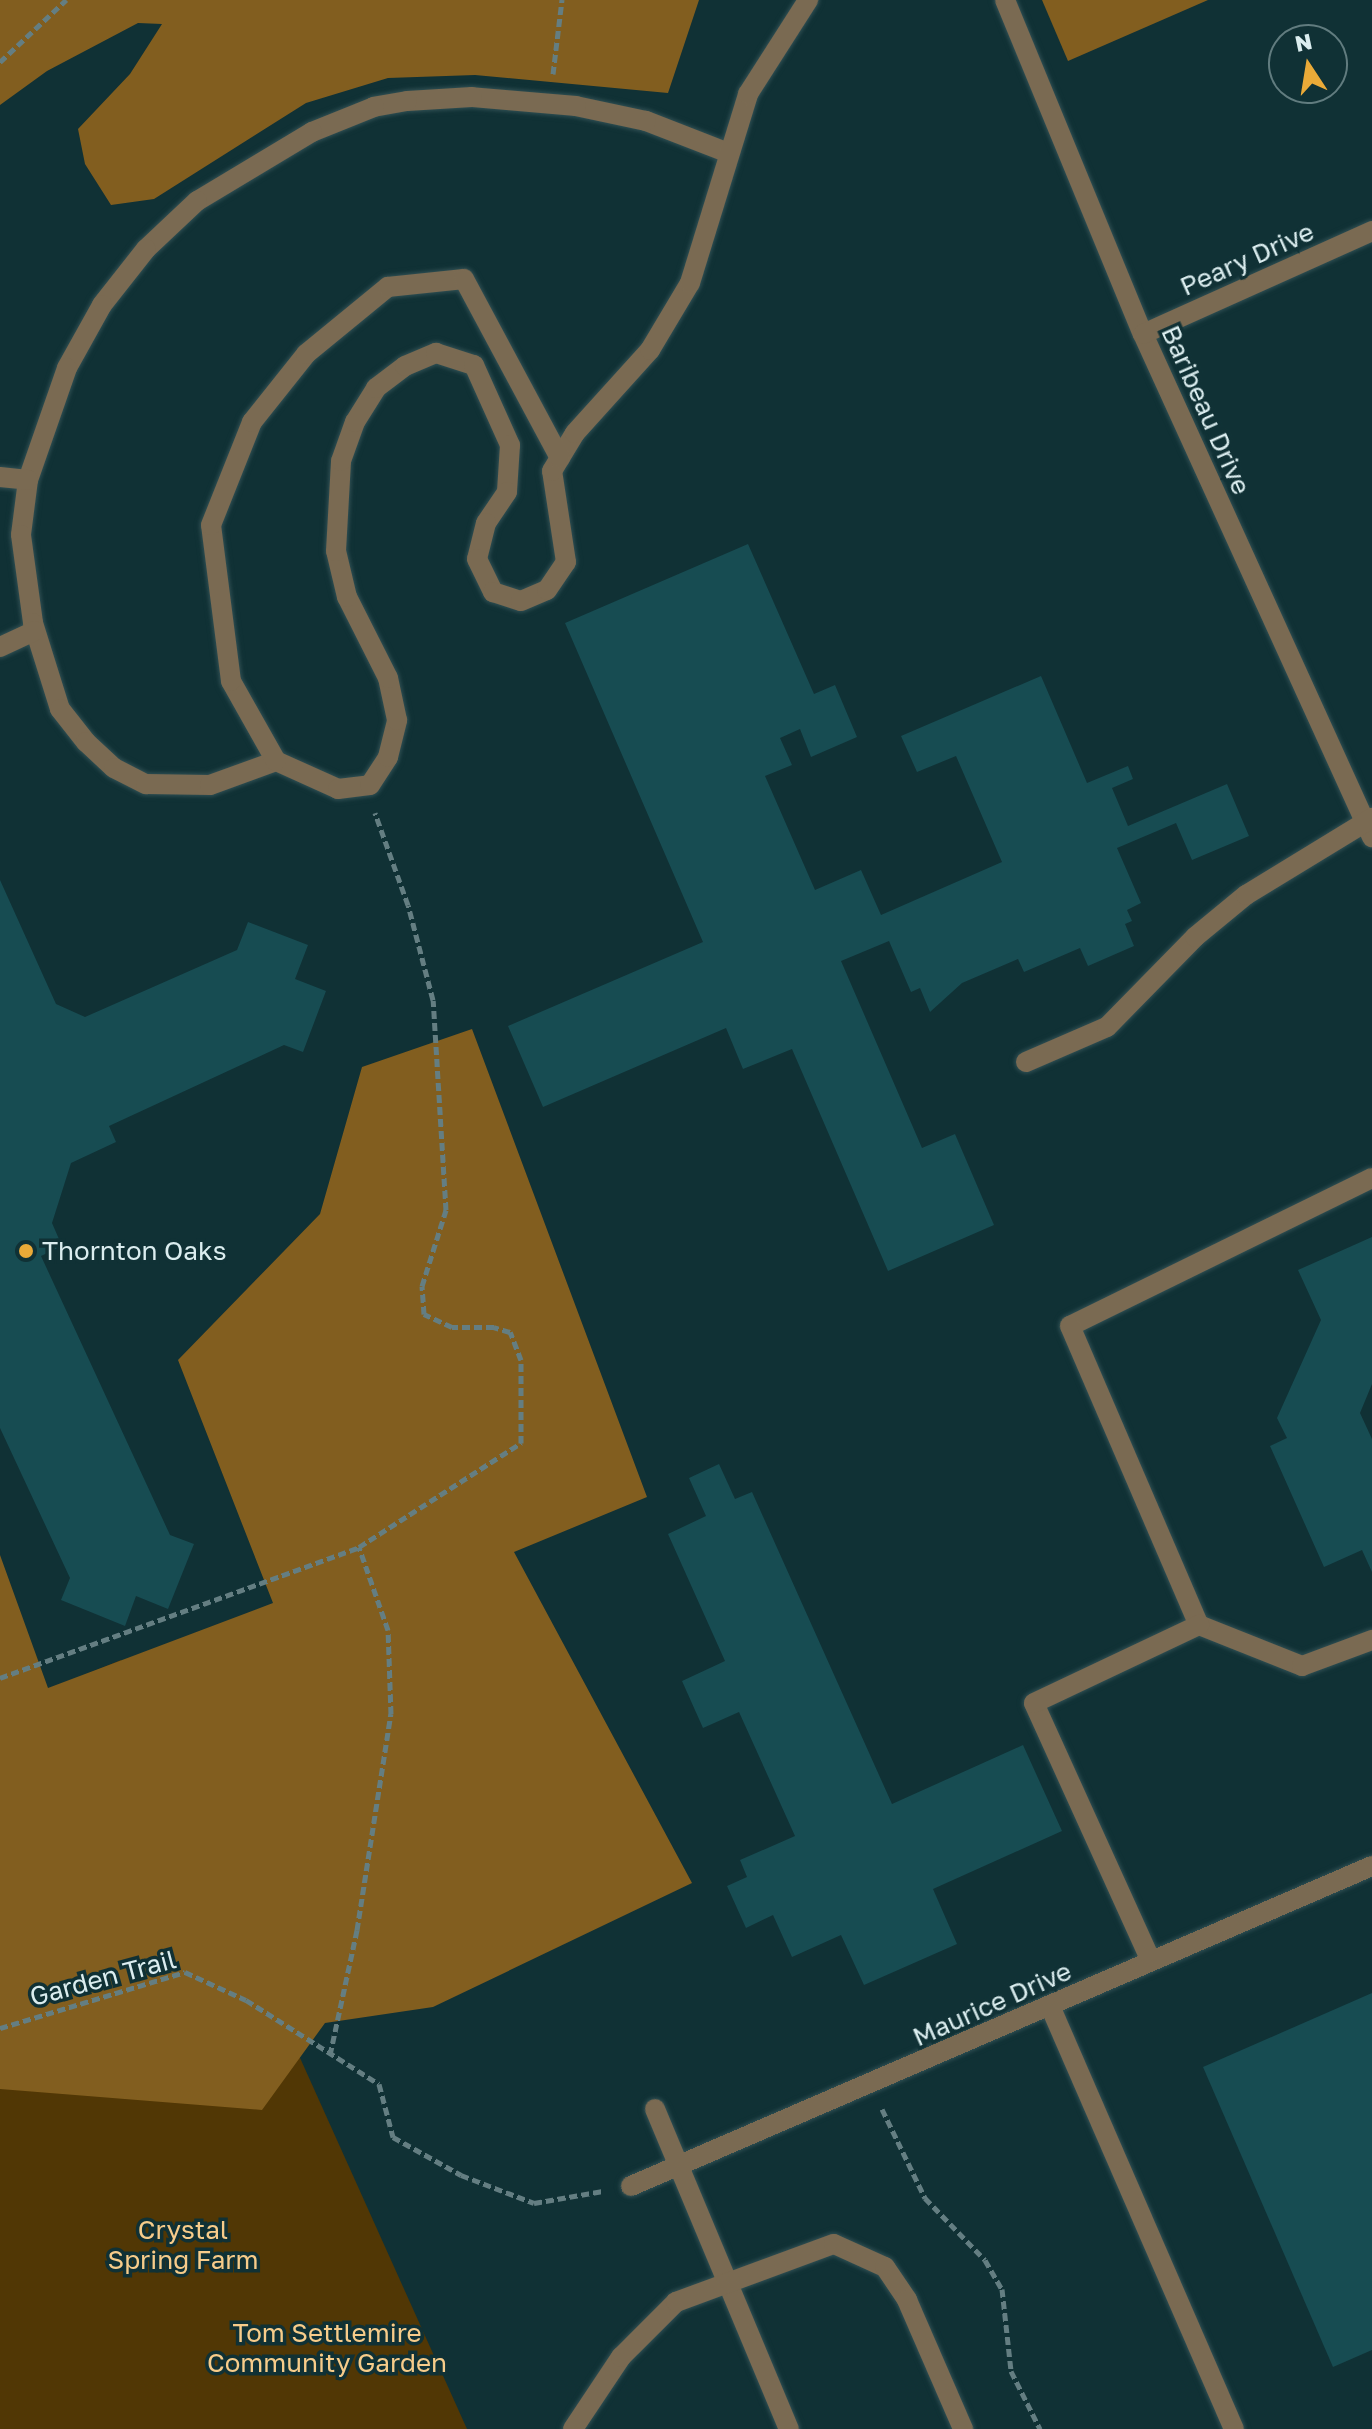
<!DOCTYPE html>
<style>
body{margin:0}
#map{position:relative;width:1372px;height:2429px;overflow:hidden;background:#103135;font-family:"Golos Text",sans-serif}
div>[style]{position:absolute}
.green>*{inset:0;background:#513705}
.forest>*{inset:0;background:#825e1f}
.building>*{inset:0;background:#174c52}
.path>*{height:5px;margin-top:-2.5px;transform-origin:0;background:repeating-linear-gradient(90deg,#647e82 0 8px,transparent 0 12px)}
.roads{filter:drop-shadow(0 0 2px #304f53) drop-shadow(0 0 2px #304f53)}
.minor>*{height:20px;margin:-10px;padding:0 10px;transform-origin:10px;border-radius:10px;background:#7a6a52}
.dots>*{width:22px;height:22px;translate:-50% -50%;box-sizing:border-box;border:4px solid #103135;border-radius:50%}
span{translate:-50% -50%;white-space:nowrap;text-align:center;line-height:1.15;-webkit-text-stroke:7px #103135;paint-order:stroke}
.street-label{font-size:26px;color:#dbedef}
.poi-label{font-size:26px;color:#dbedef}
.left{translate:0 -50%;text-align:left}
.park-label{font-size:26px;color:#f7cc8a}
.north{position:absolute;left:1268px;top:24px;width:80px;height:80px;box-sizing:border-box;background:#103135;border:2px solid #617c7f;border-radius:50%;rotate:348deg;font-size:22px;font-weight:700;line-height:32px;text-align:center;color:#dbedef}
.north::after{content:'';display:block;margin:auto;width:28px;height:36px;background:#eaaa38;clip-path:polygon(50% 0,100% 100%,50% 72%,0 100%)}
</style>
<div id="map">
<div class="green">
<div style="clip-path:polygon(121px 1660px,467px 2429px,0 2429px,0 1710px)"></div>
</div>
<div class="forest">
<div style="clip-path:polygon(0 0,699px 0,668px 93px,475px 75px,388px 78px,306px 103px,154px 199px,111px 205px,85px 164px,78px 129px,130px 74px,162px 24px,138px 23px,47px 71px,0 105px)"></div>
<div style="clip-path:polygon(1042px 0,1208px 0,1068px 61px)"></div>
<div style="clip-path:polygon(472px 1029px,647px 1497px,514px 1552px,692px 1883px,433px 2007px,325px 2023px,262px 2110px,0 2089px,0 1555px,48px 1688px,273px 1603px,178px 1360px,320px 1214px,362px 1067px)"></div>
</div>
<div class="building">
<div style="clip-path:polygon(748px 544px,814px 694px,835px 685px,857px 737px,811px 757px,800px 729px,780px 738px,792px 765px,765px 776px,815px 890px,861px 870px,881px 915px,1002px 862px,956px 756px,917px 772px,901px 736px,1041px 676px,1087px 783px,1128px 766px,1133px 779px,1112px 788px,1128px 826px,1227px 784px,1249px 836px,1192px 860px,1176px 823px,1117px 848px,1141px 903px,1127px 910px,1132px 921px,1125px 924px,1134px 946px,1088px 966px,1080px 948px,1024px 972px,1018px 959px,962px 983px,930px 1012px,920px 988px,911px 992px,889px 941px,841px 961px,922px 1148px,955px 1134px,994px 1225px,888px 1271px,792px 1049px,743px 1069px,726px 1028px,543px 1107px,508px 1026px,703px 942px,565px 623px)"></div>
<div style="clip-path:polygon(0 880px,56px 1004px,85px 1017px,237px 950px,248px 922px,308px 945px,295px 979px,326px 991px,303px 1052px,284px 1045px,109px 1126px,116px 1142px,71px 1163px,52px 1223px,62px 1246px,41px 1256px,170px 1535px,194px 1544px,168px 1609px,136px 1596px,125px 1626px,61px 1600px,70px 1578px,0 1428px)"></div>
<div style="clip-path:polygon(1372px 1237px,1372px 1384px,1360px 1413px,1372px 1439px,1372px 1572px,1362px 1550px,1324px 1567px,1270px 1446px,1287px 1438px,1277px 1418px,1321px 1320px,1298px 1270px)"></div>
<div style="clip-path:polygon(719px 1464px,735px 1499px,752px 1492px,892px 1804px,1023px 1745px,1062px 1831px,933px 1889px,957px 1944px,864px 1985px,841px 1935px,792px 1957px,773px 1915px,746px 1928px,727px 1886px,747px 1877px,740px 1860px,795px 1836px,739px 1712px,703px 1728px,682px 1681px,725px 1661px,668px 1534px,706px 1516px,689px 1478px)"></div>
<div style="clip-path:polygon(1372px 1993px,1372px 2350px,1333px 2367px,1203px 2067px)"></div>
</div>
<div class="path">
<div style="left:0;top:62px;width:91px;rotate:-43.2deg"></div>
<div style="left:553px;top:74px;width:75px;rotate:-83.1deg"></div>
<div style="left:0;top:1678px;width:382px;rotate:-20deg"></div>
<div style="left:359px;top:1547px;width:193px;rotate:-32.7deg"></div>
<div style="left:521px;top:1443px;width:83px;rotate:-90deg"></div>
<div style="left:521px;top:1360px;width:30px;rotate:-111deg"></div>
<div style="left:510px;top:1332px;width:17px;rotate:-163deg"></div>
<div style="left:494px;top:1327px;width:42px;rotate:180deg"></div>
<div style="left:452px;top:1327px;width:31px;rotate:-155deg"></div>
<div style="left:424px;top:1314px;width:28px;rotate:-94deg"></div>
<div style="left:422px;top:1286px;width:80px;rotate:-72.5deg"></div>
<div style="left:446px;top:1210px;width:210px;rotate:-93.5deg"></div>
<div style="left:433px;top:1000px;width:98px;rotate:-104.7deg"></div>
<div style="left:408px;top:905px;width:98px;rotate:-109.7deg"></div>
<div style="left:0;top:2028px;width:193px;rotate:-16.8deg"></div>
<div style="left:185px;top:1972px;width:67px;rotate:24.7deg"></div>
<div style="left:246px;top:2000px;width:157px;rotate:32.3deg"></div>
<div style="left:379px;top:2084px;width:55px;rotate:75.2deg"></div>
<div style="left:393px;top:2137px;width:78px;rotate:29.2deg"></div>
<div style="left:461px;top:2175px;width:78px;rotate:21deg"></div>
<div style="left:534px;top:2203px;width:70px;rotate:-9.9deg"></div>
<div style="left:330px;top:2055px;width:128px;rotate:-77.8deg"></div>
<div style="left:357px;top:1930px;width:219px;rotate:-81.1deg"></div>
<div style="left:391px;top:1714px;width:84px;rotate:-92deg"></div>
<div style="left:388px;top:1630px;width:88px;rotate:-109.3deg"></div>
<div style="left:882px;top:2109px;width:99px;rotate:64.2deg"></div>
<div style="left:925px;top:2198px;width:86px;rotate:45.9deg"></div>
<div style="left:985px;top:2260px;width:34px;rotate:60deg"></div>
<div style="left:1002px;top:2289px;width:82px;rotate:83.7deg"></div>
<div style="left:1011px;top:2371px;width:65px;rotate:63.4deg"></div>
</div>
<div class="roads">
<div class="minor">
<div style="left:1005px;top:0;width:361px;rotate:67.6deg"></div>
<div style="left:1143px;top:334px;width:553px;rotate:65.52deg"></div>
<div style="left:726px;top:152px;width:86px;rotate:-158.8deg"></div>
<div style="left:646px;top:121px;width:72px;rotate:-167.9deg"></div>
<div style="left:576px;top:106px;width:104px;rotate:-175.1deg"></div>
<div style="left:472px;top:97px;width:65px;rotate:176.5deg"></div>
<div style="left:407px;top:101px;width:34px;rotate:170deg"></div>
<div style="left:374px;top:107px;width:67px;rotate:158deg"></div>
<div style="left:312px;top:132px;width:134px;rotate:149deg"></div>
<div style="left:197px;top:201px;width:70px;rotate:136.7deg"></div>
<div style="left:146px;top:249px;width:71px;rotate:128.2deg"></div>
<div style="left:102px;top:305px;width:72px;rotate:119.1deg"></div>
<div style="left:67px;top:368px;width:119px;rotate:109.2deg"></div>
<div style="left:28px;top:480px;width:55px;rotate:97.3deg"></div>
<div style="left:21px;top:535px;width:89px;rotate:82.2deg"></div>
<div style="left:33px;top:623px;width:90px;rotate:72.6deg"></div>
<div style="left:60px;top:709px;width:42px;rotate:51.8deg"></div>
<div style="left:86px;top:742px;width:38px;rotate:43deg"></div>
<div style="left:114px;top:768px;width:36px;rotate:27deg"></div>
<div style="left:146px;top:784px;width:64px;rotate:0.9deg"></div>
<div style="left:210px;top:785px;width:70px;rotate:-20deg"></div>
<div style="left:276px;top:761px;width:68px;rotate:24.3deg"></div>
<div style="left:338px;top:789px;width:32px;rotate:-7deg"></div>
<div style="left:370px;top:785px;width:33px;rotate:-57deg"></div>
<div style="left:388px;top:757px;width:38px;rotate:-76deg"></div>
<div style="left:397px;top:720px;width:43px;rotate:-102.1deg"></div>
<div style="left:388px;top:678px;width:91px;rotate:-116.8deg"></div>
<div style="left:347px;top:597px;width:47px;rotate:-103.4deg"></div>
<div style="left:336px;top:551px;width:90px;rotate:-86.8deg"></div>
<div style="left:341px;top:461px;width:41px;rotate:-70.3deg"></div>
<div style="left:355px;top:422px;width:40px;rotate:-58deg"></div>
<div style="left:376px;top:388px;width:36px;rotate:-37deg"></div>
<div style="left:405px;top:366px;width:34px;rotate:-23deg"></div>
<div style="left:436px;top:353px;width:40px;rotate:18deg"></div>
<div style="left:474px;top:365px;width:88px;rotate:65.8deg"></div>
<div style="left:510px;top:445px;width:47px;rotate:93.7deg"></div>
<div style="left:507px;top:492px;width:37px;rotate:124deg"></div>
<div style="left:486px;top:523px;width:37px;rotate:104deg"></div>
<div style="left:477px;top:559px;width:37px;rotate:64deg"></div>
<div style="left:493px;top:592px;width:29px;rotate:18deg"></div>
<div style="left:521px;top:601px;width:28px;rotate:-23deg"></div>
<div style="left:547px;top:590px;width:34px;rotate:-56deg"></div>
<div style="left:566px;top:562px;width:92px;rotate:-98.7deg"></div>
<div style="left:552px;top:471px;width:44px;rotate:-58.8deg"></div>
<div style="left:575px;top:433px;width:112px;rotate:-47.9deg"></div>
<div style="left:650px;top:350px;width:78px;rotate:-59.2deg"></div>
<div style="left:690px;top:283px;width:198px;rotate:-72.9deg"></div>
<div style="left:748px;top:94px;width:112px;rotate:-57.4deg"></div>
<div style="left:1143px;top:334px;width:251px;rotate:-24.2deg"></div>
<div style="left:0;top:477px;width:28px;rotate:6deg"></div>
<div style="left:0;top:647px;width:38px;rotate:-25deg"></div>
<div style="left:276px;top:761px;width:92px;rotate:-119.4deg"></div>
<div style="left:231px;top:681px;width:157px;rotate:-97.3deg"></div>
<div style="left:211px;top:525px;width:111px;rotate:-68.3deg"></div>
<div style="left:252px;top:422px;width:87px;rotate:-51.5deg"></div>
<div style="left:306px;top:354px;width:106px;rotate:-39.3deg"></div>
<div style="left:388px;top:287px;width:76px;rotate:-6deg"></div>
<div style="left:464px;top:279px;width:203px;rotate:61.8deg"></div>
<div style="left:1026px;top:1062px;width:88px;rotate:-23.4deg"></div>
<div style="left:1107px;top:1027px;width:126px;rotate:-45.6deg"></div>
<div style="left:1195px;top:937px;width:66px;rotate:-39.5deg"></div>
<div style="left:1246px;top:895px;width:148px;rotate:-31.4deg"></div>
<div style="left:1372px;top:1178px;width:336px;rotate:153.9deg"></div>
<div style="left:1070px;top:1326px;width:326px;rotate:66.7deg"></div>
<div style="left:1199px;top:1625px;width:111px;rotate:21.7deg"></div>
<div style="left:1302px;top:1666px;width:75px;rotate:-20.4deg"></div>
<div style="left:1151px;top:1961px;width:283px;rotate:-114.4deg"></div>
<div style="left:1034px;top:1703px;width:183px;rotate:-25.3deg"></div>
<div style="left:1050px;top:2006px;width:461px;rotate:66.5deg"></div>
<div style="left:655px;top:2109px;width:347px;rotate:67.3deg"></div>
<div style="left:631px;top:2186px;width:807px;rotate:-23.36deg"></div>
<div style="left:573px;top:2429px;width:87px;rotate:-56.3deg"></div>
<div style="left:621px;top:2357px;width:78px;rotate:-45deg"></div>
<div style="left:676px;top:2302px;width:168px;rotate:-20.2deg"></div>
<div style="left:834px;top:2244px;width:56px;rotate:24.3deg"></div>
<div style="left:885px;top:2267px;width:40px;rotate:56deg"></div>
<div style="left:907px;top:2300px;width:141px;rotate:66.5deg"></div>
</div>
</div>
<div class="dots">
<div style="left:26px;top:1251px;background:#eaaa38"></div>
</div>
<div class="street-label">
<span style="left:1247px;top:259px;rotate:-24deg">Peary Drive</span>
<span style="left:1206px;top:410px;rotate:66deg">Baribeau Drive</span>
<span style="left:103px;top:1978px;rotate:-15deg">Garden Trail</span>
<span style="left:992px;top:2004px;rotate:-24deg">Maurice Drive</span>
</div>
<div class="poi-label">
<span class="left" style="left:42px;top:1251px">Thornton Oaks</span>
</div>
<div class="park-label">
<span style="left:183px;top:2245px">Crystal<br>Spring Farm</span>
<span style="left:327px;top:2348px">Tom Settlemire<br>Community Garden</span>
</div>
<div class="north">N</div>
</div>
